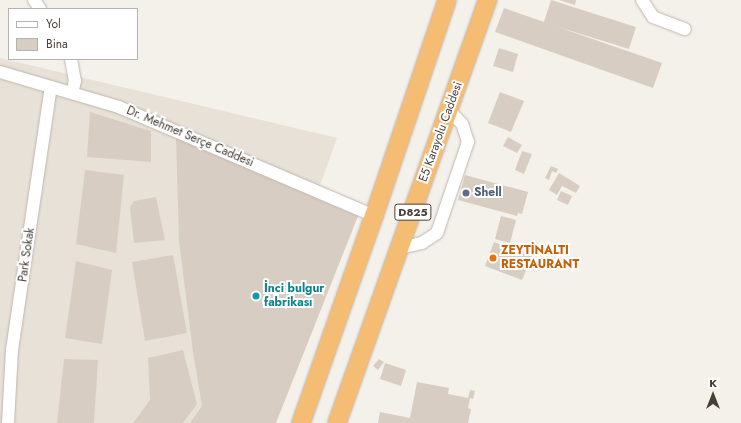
<!DOCTYPE html>
<meta charset="utf-8">
<style>
body{margin:0}
#map{position:relative;width:741px;height:423px;overflow:hidden;background:#f4f0ea;font-family:Jost,sans-serif}
div>[style]{position:absolute}
.residential>*{inset:0;background:#e7e1d8}
.building>*{inset:0;background:#d8cdc3}
.roads{filter:drop-shadow(0 0 1px #bfb6ad) drop-shadow(0 0 1px #bfb6ad)}
.minor>*{height:12px;margin:-6px;padding:0 6px;transform-origin:6px;border-radius:6px;background:#fff}
.highway>*{height:18px;margin:-9px;padding:0 9px;transform-origin:9px;border-radius:9px;background:#f5bc74}
.dots>*{width:11px;height:11px;translate:-50% -50%;box-sizing:border-box;border:2px solid #fff;border-radius:50%}
span{translate:-50% -50%;white-space:nowrap;text-align:center;line-height:1.15;-webkit-text-stroke:4px #fff;paint-order:stroke}
.shield-label span{padding:1px 3px;background:#fff;border:1px solid;border-radius:3px;-webkit-text-stroke-width:0}
.shield-label{font-size:11px;color:#474038;font-weight:700}
.street-label{font-size:12px;color:#474038}
.service-label{font-size:12px;color:#4e5e75;font-weight:700}
.left{translate:0 -50%;text-align:left}
.food-label{font-size:12px;color:#c56008;font-weight:700}
.culture-label{font-size:12px;color:#0d838f;font-weight:700}
.legend{position:absolute;left:8px;top:8px;width:130px;height:52px;box-sizing:border-box;background:#fff;border:1px solid #b5b3af;margin:0;padding:5px 7px;list-style:none;font-size:12px;color:#474038}
.legend li{display:flex;align-items:center;gap:8px;height:20px}
.legend b{width:20px;border:1px solid #b5b3af}
.north{position:absolute;left:693px;top:375px;width:40px;height:40px;-webkit-text-stroke:3px #fff;paint-order:stroke;rotate:0deg;font-size:11px;font-weight:700;line-height:16px;text-align:center;color:#474038}
.north::after{content:'';display:block;margin:auto;width:14px;height:18px;background:#474038;clip-path:polygon(50% 0,100% 100%,50% 72%,0 100%)}
</style>
<div id="map">
<div class="residential">
<div style="clip-path:polygon(0 58px,337px 138px,234px 423px,0 423px)"></div>
</div>
<div class="building">
<div style="clip-path:polygon(551px 0,636px 27px,629px 49px,555px 26px,662px 63px,653px 88px,495px 32px,504px 8px,544px 22px)"></div>
<div style="clip-path:polygon(559px 0,576px 0,575px 5px)"></div>
<div style="clip-path:polygon(499px 48px,518px 54px,513px 72px,493px 66px)"></div>
<div style="clip-path:polygon(500px 92px,524px 101px,511px 132px,488px 123px)"></div>
<div style="clip-path:polygon(90px 112px,151px 131px,151px 162px,87px 157px)"></div>
<div style="clip-path:polygon(508px 137px,522px 145px,517px 153px,503px 146px)"></div>
<div style="clip-path:polygon(176px 138px,358px 216px,276px 423px,190px 423px,202px 406px,193px 352px,179px 241px)"></div>
<div style="clip-path:polygon(522px 151px,532px 154px,524px 174px,515px 170px)"></div>
<div style="clip-path:polygon(551px 166px,558px 169px,556px 173px,552px 171px,549px 180px,545px 178px)"></div>
<div style="clip-path:polygon(85px 170px,124px 175px,116px 253px,76px 244px)"></div>
<div style="clip-path:polygon(559px 173px,580px 186px,576px 193px,562px 186px,557px 195px,549px 190px)"></div>
<div style="clip-path:polygon(465px 175px,528px 192px,522px 214px,518px 213px,517px 216px,458px 200px)"></div>
<div style="clip-path:polygon(561px 191px,572px 196px,568px 205px,557px 200px)"></div>
<div style="clip-path:polygon(156px 197px,165px 240px,134px 243px,130px 207px,134px 201px)"></div>
<div style="clip-path:polygon(501px 216px,516px 220px,510px 243px,495px 239px)"></div>
<div style="clip-path:polygon(494px 242px,532px 256px,522px 280px,485px 266px)"></div>
<div style="clip-path:polygon(173px 255px,187px 333px,145px 341px,132px 262px)"></div>
<div style="clip-path:polygon(76px 261px,112px 270px,102px 344px,65px 338px)"></div>
<div style="clip-path:polygon(183px 350px,197px 404px,183px 423px,133px 423px,150px 400px,148px 358px)"></div>
<div style="clip-path:polygon(64px 359px,98px 360px,94px 423px,57px 423px)"></div>
<div style="clip-path:polygon(379px 359px,384px 362px,378px 370px,373px 366px)"></div>
<div style="clip-path:polygon(385px 363px,406px 370px,401px 386px,380px 379px)"></div>
<div style="clip-path:polygon(417px 382px,449px 388px,448px 394px,468px 398px,470px 390px,475px 391px,473px 399px,470px 398px,468px 408px,471px 409px,468px 423px,378px 423px,380px 412px,410px 418px)"></div>
</div>
<div class="roads">
<div class="minor">
<div style="left:34px;top:0;width:11px;rotate:56deg"></div>
<div style="left:642px;top:0;width:20px;rotate:57deg"></div>
<div style="left:653px;top:17px;width:34px;rotate:21deg"></div>
<div style="left:71px;top:59px;width:22px;rotate:80deg"></div>
<div style="left:75px;top:81px;width:12px;rotate:104deg"></div>
<div style="left:0;top:72px;width:124px;rotate:16.4deg"></div>
<div style="left:119px;top:107px;width:277px;rotate:23.1deg"></div>
<div style="left:400px;top:248px;width:23px;rotate:-13deg"></div>
<div style="left:422px;top:243px;width:18px;rotate:-34deg"></div>
<div style="left:437px;top:233px;width:96px;rotate:-71.2deg"></div>
<div style="left:468px;top:142px;width:19px;rotate:-108deg"></div>
<div style="left:462px;top:124px;width:19px;rotate:-133deg"></div>
<div style="left:8px;top:423px;width:73px;rotate:-86.9deg"></div>
<div style="left:12px;top:350px;width:266px;rotate:-81.6deg"></div>
</div>
<div class="highway">
<div style="left:301px;top:423px;width:219px;rotate:-70.6deg"></div>
<div style="left:374px;top:216px;width:228px;rotate:-71.3deg"></div>
<div style="left:337px;top:423px;width:449px;rotate:-70.4deg"></div>
</div>
</div>
<div class="dots">
<div style="left:466px;top:193px;background:#5c6f8a"></div>
<div style="left:493px;top:258px;background:#e8710a"></div>
<div style="left:256px;top:296px;background:#0f9aa8"></div>
</div>
<div class="shield-label">
<span style="left:413px;top:212px">D825</span>
</div>
<div class="street-label">
<span style="left:441px;top:132px;rotate:-70deg">E5 Karayolu Caddesi</span>
<span style="left:190px;top:137px;rotate:23deg">Dr. Mehmet Serçe Caddesi</span>
<span style="left:27px;top:255px;rotate:-82deg">Park Sokak</span>
</div>
<div class="service-label">
<span class="left" style="left:474px;top:193px">Shell</span>
</div>
<div class="food-label">
<span class="left" style="left:501px;top:258px">ZEYTİNALTI<br>RESTAURANT</span>
</div>
<div class="culture-label">
<span class="left" style="left:264px;top:296px">İnci bulgur<br>fabrikası</span>
</div>
<ul class="legend">
<li><b style="height:5px;background:#fff"></b>Yol</li>
<li><b style="height:11px;background:#d8cdc3"></b>Bina</li>
</ul>
<div class="north">K</div>
</div>
